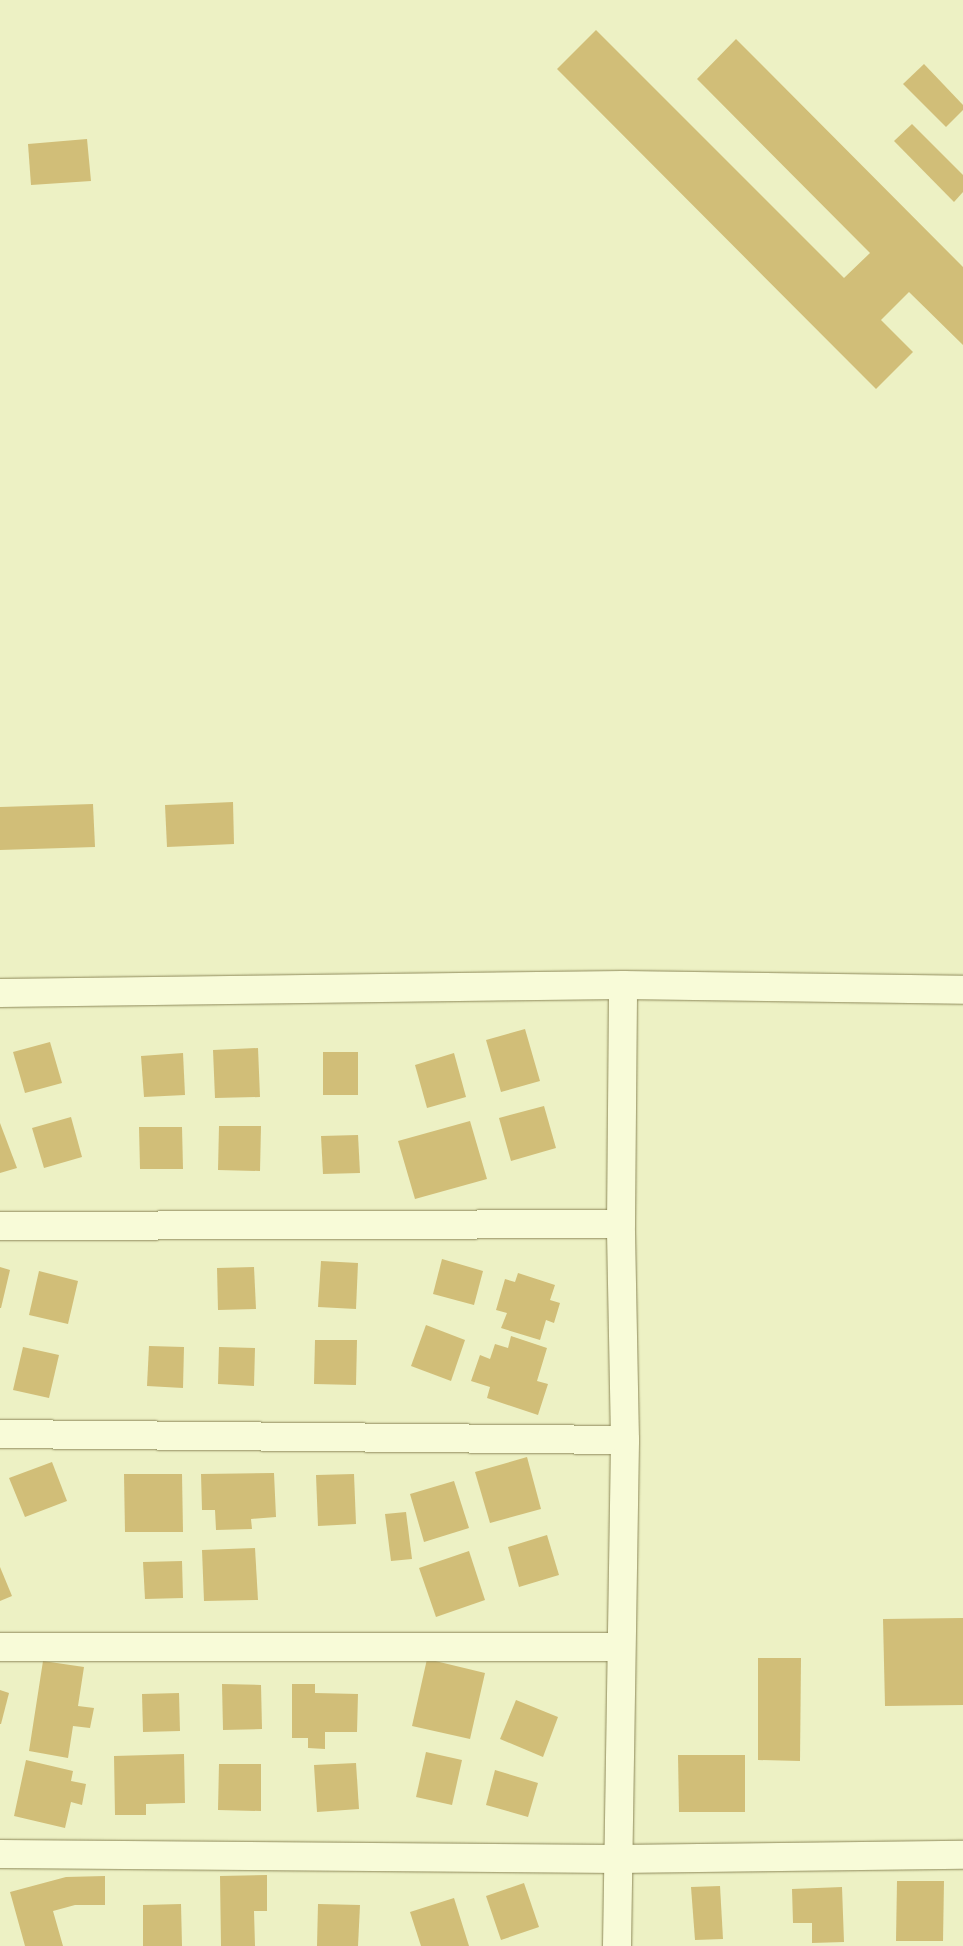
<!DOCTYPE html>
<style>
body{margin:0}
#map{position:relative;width:963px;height:1946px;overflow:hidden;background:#edf1c4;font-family:Georgia,serif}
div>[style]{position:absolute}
.building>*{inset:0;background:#d1be78}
.roads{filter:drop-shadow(0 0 1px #8d8859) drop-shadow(0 0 1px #8d8859)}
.street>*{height:28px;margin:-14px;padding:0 14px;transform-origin:14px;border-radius:14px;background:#f8fbd8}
span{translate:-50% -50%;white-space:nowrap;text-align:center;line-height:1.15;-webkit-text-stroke:4px #f5f8d4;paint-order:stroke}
</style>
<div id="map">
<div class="building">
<div style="clip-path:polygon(596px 30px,844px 278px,870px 253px,697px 79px,736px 39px,963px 267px,963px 345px,909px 292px,881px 320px,913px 352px,876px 389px,557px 69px)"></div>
<div style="clip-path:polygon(924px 64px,963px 105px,963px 110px,946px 127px,903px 84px)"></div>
<div style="clip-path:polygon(912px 124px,963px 175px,963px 192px,954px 202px,894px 141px)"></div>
<div style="clip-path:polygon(87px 139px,91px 181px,31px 185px,28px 144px)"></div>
<div style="clip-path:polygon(233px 802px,234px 844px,167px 847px,165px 805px)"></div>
<div style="clip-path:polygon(93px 804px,95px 847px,0 850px,0 807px)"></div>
<div style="clip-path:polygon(525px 1029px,540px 1081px,501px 1092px,486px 1040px)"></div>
<div style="clip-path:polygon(50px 1042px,62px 1083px,25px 1093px,13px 1052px)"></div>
<div style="clip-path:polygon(258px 1048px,260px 1097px,215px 1098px,213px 1050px)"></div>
<div style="clip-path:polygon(323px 1052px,358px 1052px,358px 1095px,323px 1095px)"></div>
<div style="clip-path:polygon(183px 1053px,185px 1095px,144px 1097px,141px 1056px)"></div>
<div style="clip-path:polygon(454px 1053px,466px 1097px,427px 1108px,415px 1065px)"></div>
<div style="clip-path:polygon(544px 1106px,556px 1148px,511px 1161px,499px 1118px)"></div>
<div style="clip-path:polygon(71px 1117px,82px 1157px,44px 1168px,32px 1128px)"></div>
<div style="clip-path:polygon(470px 1121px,487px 1179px,415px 1199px,398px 1141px)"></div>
<div style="clip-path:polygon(0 1123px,17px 1168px,0 1173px)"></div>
<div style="clip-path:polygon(219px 1126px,261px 1126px,260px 1171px,218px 1170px)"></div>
<div style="clip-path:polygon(139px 1127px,182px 1127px,183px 1169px,140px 1169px)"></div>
<div style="clip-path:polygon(358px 1135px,360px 1173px,323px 1174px,321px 1136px)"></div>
<div style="clip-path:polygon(442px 1259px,483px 1271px,474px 1305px,433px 1294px)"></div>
<div style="clip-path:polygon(321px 1261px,358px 1263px,356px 1309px,318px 1307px)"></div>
<div style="clip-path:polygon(0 1267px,10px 1270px,1px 1308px,0 1308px)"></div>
<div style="clip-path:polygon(254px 1267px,256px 1309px,218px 1310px,217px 1268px)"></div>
<div style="clip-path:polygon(39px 1271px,78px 1281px,68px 1324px,29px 1315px)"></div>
<div style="clip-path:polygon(518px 1273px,555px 1285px,550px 1300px,560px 1303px,554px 1323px,546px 1320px,540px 1340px,501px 1328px,507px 1313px,496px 1310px,505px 1279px,515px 1282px)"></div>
<div style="clip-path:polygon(426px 1325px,465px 1340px,451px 1381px,411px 1366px)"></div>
<div style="clip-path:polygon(511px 1336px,547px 1348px,537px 1381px,548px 1384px,538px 1415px,487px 1398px,490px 1387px,471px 1381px,480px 1355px,490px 1359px,495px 1344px,508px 1348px)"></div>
<div style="clip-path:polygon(315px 1340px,357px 1340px,356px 1385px,314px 1384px)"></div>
<div style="clip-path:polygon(149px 1346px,184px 1347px,183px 1388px,147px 1386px)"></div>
<div style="clip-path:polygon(23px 1347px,59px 1355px,49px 1398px,13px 1390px)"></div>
<div style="clip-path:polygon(219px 1347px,255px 1348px,254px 1386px,218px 1384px)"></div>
<div style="clip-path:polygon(527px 1457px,541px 1509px,490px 1523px,475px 1472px)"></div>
<div style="clip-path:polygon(52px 1462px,67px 1501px,25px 1517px,9px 1478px)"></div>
<div style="clip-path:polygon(274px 1473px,276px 1517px,251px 1519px,252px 1529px,216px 1530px,215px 1510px,202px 1510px,201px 1474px)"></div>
<div style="clip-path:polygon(124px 1474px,182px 1474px,183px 1532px,125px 1532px)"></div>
<div style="clip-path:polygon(354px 1474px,356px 1524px,318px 1526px,316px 1475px)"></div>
<div style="clip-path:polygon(454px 1481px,469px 1528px,424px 1542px,410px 1494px)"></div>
<div style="clip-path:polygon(406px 1512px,412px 1559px,391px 1561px,385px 1514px)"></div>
<div style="clip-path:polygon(547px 1535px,559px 1575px,519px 1587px,508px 1547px)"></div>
<div style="clip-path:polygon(255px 1548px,258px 1600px,204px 1601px,202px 1550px)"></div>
<div style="clip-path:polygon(469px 1551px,485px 1600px,436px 1617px,419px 1568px)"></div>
<div style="clip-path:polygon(182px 1561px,183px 1598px,145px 1599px,143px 1562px)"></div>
<div style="clip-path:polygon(0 1567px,12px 1596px,0 1601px)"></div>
<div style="clip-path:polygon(963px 1618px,963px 1705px,885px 1706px,883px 1619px)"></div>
<div style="clip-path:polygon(758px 1658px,801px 1658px,800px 1761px,758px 1760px)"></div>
<div style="clip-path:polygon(427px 1659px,485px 1673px,470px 1739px,412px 1726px)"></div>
<div style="clip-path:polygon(43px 1661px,84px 1667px,78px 1706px,94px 1708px,90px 1728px,73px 1726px,68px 1758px,29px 1751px)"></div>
<div style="clip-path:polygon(222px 1684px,261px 1685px,262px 1729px,223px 1730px)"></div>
<div style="clip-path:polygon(292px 1684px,315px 1684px,315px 1693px,358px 1694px,357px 1732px,325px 1732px,325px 1749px,308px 1748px,308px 1738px,292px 1738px)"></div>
<div style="clip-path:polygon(0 1690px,9px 1693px,1px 1724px,0 1724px)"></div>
<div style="clip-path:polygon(179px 1693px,180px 1731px,143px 1732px,142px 1694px)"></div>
<div style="clip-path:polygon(516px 1700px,558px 1717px,543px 1757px,500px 1739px)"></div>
<div style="clip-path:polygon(426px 1752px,462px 1760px,452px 1805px,416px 1797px)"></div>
<div style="clip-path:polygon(184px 1754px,185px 1803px,146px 1804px,146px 1815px,115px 1815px,114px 1756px)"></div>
<div style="clip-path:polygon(678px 1755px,745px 1755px,745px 1812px,679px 1812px)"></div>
<div style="clip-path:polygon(26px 1760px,73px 1771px,71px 1781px,86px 1784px,82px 1805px,71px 1802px,65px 1828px,14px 1816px)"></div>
<div style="clip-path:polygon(356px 1763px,359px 1809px,317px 1812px,314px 1765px)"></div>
<div style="clip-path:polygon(219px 1764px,261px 1764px,261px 1811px,218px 1810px)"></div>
<div style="clip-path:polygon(495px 1770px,538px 1783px,528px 1817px,486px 1805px)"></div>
<div style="clip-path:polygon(267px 1875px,267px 1911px,254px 1911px,255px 1946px,221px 1946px,220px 1876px)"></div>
<div style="clip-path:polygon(105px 1876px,105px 1905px,75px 1905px,53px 1911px,63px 1946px,25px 1946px,10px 1892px,66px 1877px)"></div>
<div style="clip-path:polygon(897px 1881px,944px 1881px,943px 1941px,896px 1941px)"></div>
<div style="clip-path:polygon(524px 1883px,539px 1927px,501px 1940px,486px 1896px)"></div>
<div style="clip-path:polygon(720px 1886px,723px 1939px,695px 1940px,691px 1887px)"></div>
<div style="clip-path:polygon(842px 1887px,844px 1942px,812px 1943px,812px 1923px,793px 1923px,792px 1889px)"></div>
<div style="clip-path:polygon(454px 1898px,469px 1946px,421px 1946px,410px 1912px)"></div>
<div style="clip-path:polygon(181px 1904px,182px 1946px,143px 1946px,143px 1905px)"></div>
<div style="clip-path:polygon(318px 1904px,360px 1905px,358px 1946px,317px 1946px)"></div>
</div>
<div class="roads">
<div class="street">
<div style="left:0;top:993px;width:623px;rotate:-0.74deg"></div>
<div style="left:623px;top:985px;width:340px;rotate:0.8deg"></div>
<div style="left:0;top:1226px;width:621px;rotate:-0.18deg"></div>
<div style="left:0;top:1434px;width:625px;rotate:0.55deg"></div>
<div style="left:0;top:1647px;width:620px"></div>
<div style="left:0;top:1854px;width:618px;rotate:0.46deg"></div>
<div style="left:618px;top:1859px;width:345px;rotate:-0.7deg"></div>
<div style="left:617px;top:1946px;width:506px;rotate:-89.09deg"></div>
<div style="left:625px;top:1440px;width:216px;rotate:-91.1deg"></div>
<div style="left:621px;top:1224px;width:239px;rotate:-89.5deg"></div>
</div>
</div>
</div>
